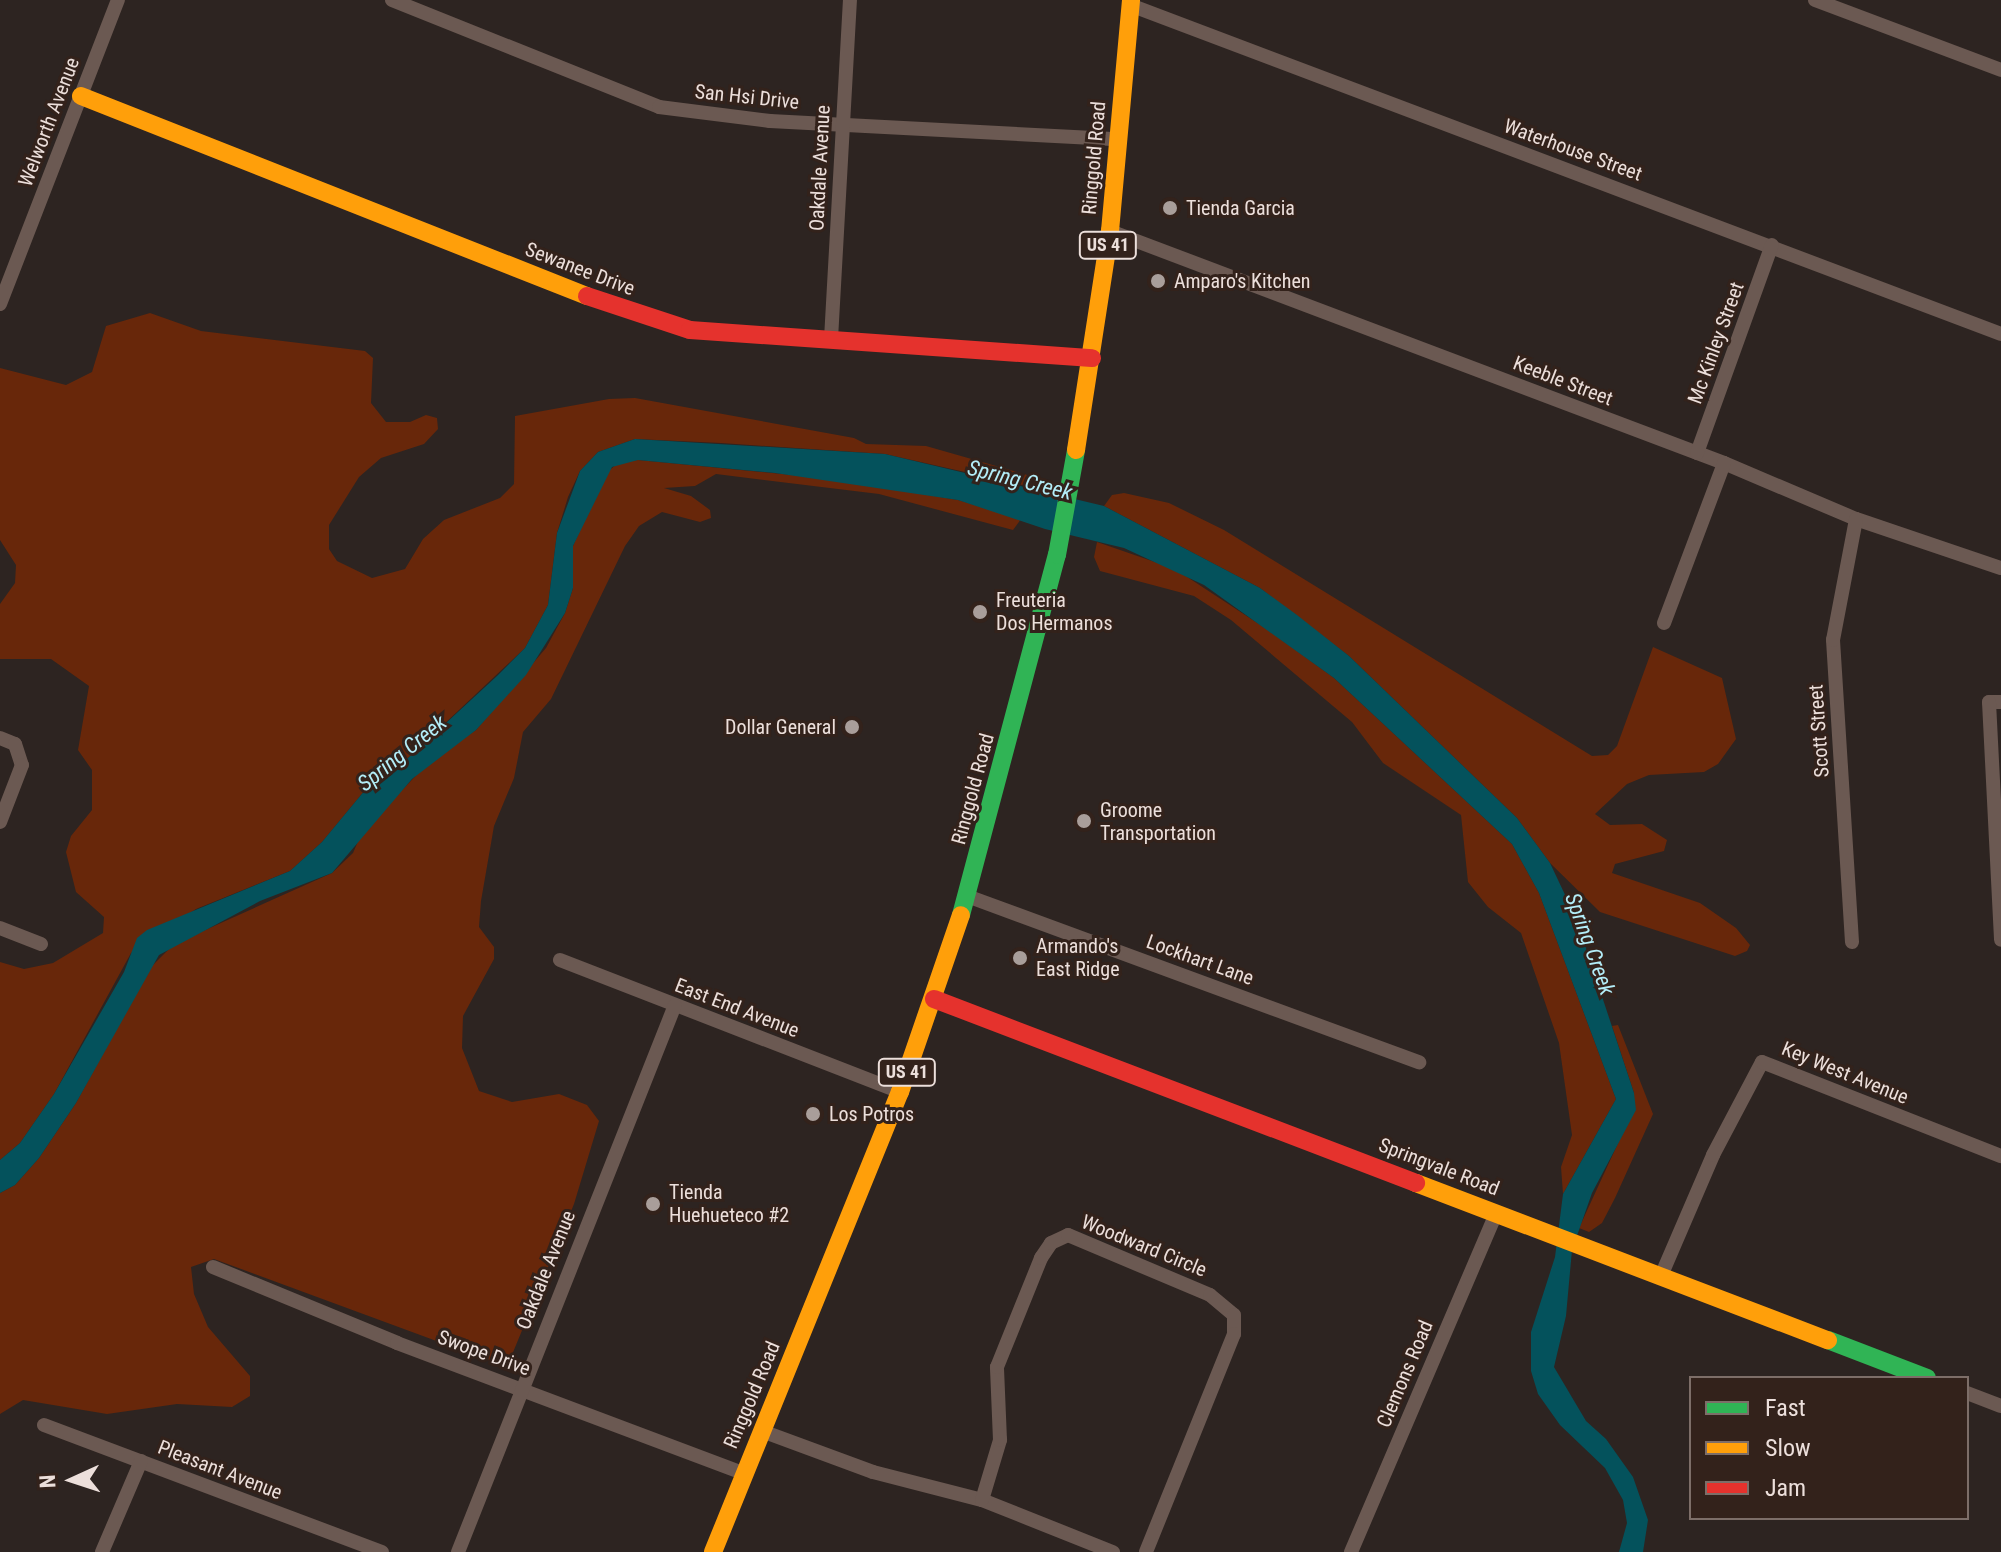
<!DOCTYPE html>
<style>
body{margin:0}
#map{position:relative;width:2001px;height:1552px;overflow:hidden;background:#2d2421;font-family:"Roboto Condensed",sans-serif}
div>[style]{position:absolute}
.green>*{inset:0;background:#68270a}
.water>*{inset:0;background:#04525c}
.street>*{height:14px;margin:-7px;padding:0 7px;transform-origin:7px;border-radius:7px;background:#6b5952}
.fast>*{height:18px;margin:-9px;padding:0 9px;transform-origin:9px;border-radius:9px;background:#30b455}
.slow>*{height:18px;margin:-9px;padding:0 9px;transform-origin:9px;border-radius:9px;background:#ff9f0a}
.jam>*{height:18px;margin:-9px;padding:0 9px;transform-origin:9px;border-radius:9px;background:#e5322d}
.dots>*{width:22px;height:22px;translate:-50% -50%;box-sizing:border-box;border:4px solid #33221b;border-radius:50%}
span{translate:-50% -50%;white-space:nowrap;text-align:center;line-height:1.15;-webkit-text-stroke:6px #33221b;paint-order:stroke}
.shield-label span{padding:2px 6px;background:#33221b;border:2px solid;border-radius:6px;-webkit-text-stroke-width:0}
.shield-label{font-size:18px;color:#ecdfdb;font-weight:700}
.street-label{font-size:20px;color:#ecdfdb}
.poi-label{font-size:20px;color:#ecdfdb}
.left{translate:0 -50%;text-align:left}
.right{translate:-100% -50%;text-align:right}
.water-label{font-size:22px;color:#b3edf8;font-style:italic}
.legend{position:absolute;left:1689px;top:1376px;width:280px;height:144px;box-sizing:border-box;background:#33221b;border:2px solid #7d6e68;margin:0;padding:10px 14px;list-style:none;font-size:24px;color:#ecdfdb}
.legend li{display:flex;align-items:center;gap:16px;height:40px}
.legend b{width:40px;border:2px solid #7d6e68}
.north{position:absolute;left:32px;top:1440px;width:80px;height:80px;-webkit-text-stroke:6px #33221b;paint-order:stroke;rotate:267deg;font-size:22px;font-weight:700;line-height:32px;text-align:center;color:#ecdfdb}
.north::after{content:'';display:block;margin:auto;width:28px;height:36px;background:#ecdfdb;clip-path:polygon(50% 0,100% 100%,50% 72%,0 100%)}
</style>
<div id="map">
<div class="green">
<div style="clip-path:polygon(150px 313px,201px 331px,365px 351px,373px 358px,371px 403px,386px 422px,410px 422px,426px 415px,437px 418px,438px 429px,424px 444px,381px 458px,359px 477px,329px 525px,329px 549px,337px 561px,372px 578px,405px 569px,423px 539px,444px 520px,500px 498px,514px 484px,515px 416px,609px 399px,635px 398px,854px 438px,866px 444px,926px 446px,1031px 476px,1027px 486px,885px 454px,721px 443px,635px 439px,598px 452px,580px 471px,568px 497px,557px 533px,548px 605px,525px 648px,408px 758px,380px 772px,322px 842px,290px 871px,196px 909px,131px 953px,54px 1094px,20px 1143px,0 1160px,0 962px,24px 969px,53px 963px,103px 933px,104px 917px,76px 892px,66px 852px,71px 836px,92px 810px,92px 770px,78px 750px,89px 686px,51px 659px,0 659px,0 604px,15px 583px,16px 565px,0 540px,0 368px,66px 385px,92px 372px,106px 326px)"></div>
<div style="clip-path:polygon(638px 460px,833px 479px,958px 500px,1021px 519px,1013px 530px,879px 494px,716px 474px,695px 486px,664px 488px,691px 496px,710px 510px,711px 518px,700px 522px,662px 512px,639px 526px,625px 546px,551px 699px,523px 732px,514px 778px,494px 826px,481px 901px,479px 927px,494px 947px,494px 959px,463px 1016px,462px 1048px,479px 1091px,512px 1102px,559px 1094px,587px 1105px,599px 1121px,574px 1204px,507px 1367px,214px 1259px,191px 1267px,194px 1294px,208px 1327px,250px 1376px,250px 1396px,232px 1407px,177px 1404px,107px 1414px,23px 1400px,0 1414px,0 1193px,15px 1185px,39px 1158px,76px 1103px,149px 969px,174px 944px,332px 873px,353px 853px,362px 832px,428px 763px,476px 730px,546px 648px,565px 613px,573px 588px,573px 546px,604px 475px,619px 462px)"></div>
<div style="clip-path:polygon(1124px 493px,1169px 503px,1224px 530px,1592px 756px,1608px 755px,1617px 746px,1653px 647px,1722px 678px,1736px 739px,1718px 764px,1704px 772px,1649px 775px,1627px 784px,1595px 814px,1610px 825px,1642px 824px,1667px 840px,1664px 851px,1615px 864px,1612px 873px,1700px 903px,1736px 928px,1750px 945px,1747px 951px,1735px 956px,1600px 912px,1550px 863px,1517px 818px,1349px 656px,1260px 588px,1104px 506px,1112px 495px)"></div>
<div style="clip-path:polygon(1097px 542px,1175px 569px,1268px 630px,1334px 678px,1512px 844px,1539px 893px,1616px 1099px,1563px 1194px,1561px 1167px,1572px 1135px,1559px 1043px,1521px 933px,1488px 907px,1468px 882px,1461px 815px,1383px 763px,1352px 722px,1231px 620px,1194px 596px,1100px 571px,1094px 557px)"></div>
<div style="clip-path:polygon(1618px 1025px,1653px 1114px,1615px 1198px,1602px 1223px,1589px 1232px,1579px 1228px,1619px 1141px,1634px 1093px,1612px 1026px)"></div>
</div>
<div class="water">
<div style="clip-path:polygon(635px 439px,885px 454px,1104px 506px,1260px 588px,1297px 615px,1349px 656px,1517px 818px,1550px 863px,1576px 918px,1634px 1093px,1636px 1110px,1592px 1193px,1572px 1250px,1566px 1316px,1554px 1367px,1586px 1421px,1606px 1439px,1633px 1477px,1648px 1520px,1643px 1552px,1619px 1552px,1627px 1523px,1623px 1500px,1605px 1468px,1560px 1425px,1538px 1394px,1531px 1371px,1531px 1332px,1555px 1257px,1563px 1194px,1616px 1099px,1539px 893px,1512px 844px,1334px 678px,1204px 585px,1124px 548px,1045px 529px,958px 500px,775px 473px,638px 460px,612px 467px,573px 546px,573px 588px,565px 613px,526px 675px,476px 730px,412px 779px,332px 873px,260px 901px,159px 955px,76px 1103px,39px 1158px,15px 1185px,0 1193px,0 1160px,20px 1143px,54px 1094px,124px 972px,137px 938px,147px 930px,290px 871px,322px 842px,380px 772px,408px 758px,497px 676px,525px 648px,548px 605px,557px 533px,580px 471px,598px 452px)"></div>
</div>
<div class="street">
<div style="left:392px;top:0;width:288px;rotate:21.8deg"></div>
<div style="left:659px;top:107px;width:112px;rotate:7.2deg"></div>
<div style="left:770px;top:121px;width:348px;rotate:3deg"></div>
<div style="left:1815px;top:0;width:199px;rotate:20.6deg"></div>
<div style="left:1130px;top:5px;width:931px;rotate:20.69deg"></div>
<div style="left:1110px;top:231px;width:656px;rotate:20.7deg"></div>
<div style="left:1724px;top:463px;width:143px;rotate:23deg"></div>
<div style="left:1856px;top:519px;width:153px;rotate:18.7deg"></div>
<div style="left:0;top:304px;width:326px;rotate:-68.8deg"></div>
<div style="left:831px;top:339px;width:340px;rotate:-86.8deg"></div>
<div style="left:1697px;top:453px;width:221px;rotate:-70.2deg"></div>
<div style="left:1664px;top:623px;width:171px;rotate:-69.4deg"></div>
<div style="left:2001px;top:702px;width:12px;rotate:180deg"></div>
<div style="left:1989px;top:702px;width:238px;rotate:87.1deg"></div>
<div style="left:0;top:738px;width:16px;rotate:22deg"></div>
<div style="left:15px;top:744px;width:22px;rotate:72deg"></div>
<div style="left:22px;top:765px;width:61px;rotate:111.1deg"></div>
<div style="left:967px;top:896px;width:482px;rotate:20.2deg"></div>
<div style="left:0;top:928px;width:44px;rotate:21.3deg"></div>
<div style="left:1852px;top:942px;width:303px;rotate:-93.6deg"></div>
<div style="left:1833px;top:640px;width:123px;rotate:-79.2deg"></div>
<div style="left:560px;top:960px;width:365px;rotate:21.2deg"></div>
<div style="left:213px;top:1267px;width:199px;rotate:22.4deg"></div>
<div style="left:397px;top:1343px;width:370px;rotate:20.6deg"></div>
<div style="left:1661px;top:1276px;width:132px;rotate:-66.7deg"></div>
<div style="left:1713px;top:1155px;width:105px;rotate:-62.2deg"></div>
<div style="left:1762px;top:1062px;width:257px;rotate:21.5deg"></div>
<div style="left:1967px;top:1393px;width:36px;rotate:21deg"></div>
<div style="left:44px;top:1425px;width:361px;rotate:20.6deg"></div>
<div style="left:762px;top:1431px;width:118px;rotate:20.3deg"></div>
<div style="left:873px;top:1472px;width:113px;rotate:14.4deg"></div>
<div style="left:982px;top:1500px;width:141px;rotate:21.7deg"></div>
<div style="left:982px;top:1500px;width:63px;rotate:-73.3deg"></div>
<div style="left:1000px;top:1440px;width:73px;rotate:-92.4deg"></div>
<div style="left:997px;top:1367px;width:118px;rotate:-68deg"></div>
<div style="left:1041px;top:1258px;width:18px;rotate:-56deg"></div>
<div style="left:1051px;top:1243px;width:19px;rotate:-25deg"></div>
<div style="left:1068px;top:1235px;width:154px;rotate:22.9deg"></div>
<div style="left:1210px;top:1295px;width:31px;rotate:40deg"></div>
<div style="left:1234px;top:1315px;width:19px;rotate:90deg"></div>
<div style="left:1234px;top:1334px;width:235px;rotate:112deg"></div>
<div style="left:102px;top:1552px;width:99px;rotate:-66.8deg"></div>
<div style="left:458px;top:1552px;width:588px;rotate:-68.36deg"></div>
<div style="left:1351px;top:1552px;width:369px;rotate:-66.8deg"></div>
</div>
<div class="fast">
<div style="left:961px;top:915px;width:373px;rotate:-75.1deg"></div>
<div style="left:1057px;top:555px;width:107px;rotate:-79.7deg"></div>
<div style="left:1828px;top:1340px;width:106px;rotate:21deg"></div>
</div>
<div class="slow">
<div style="left:81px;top:96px;width:544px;rotate:21.57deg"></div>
<div style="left:1076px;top:450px;width:222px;rotate:-81.2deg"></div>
<div style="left:1110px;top:231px;width:232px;rotate:-84.8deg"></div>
<div style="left:1416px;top:1183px;width:441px;rotate:20.9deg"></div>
<div style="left:713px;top:1552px;width:497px;rotate:-67.9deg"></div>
<div style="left:900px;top:1092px;width:187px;rotate:-71deg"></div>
</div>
<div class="jam">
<div style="left:587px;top:296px;width:108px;rotate:18.3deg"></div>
<div style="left:690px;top:330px;width:403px;rotate:4deg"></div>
<div style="left:934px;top:999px;width:516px;rotate:20.89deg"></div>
</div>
<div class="dots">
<div style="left:1170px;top:208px;background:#a99e9a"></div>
<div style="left:1158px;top:281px;background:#a99e9a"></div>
<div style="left:980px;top:612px;background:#a99e9a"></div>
<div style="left:852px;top:727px;background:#a99e9a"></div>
<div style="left:1084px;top:821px;background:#a99e9a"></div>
<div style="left:1020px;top:958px;background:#a99e9a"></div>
<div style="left:813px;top:1114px;background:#a99e9a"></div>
<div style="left:653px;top:1204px;background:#a99e9a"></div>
</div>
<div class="shield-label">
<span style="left:1108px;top:245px">US 41</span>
<span style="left:907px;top:1072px">US 41</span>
</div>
<div class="street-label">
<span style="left:747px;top:97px;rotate:6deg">San Hsi Drive</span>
<span style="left:49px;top:122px;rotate:-69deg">Welworth Avenue</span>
<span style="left:1573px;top:150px;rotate:20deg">Waterhouse Street</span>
<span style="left:1094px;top:158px;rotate:-85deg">Ringgold Road</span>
<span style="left:820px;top:168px;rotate:-87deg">Oakdale Avenue</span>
<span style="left:580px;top:269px;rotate:21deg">Sewanee Drive</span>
<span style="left:1716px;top:343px;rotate:-70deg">Mc Kinley Street</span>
<span style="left:1563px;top:381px;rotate:21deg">Keeble Street</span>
<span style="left:1819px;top:731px;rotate:-94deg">Scott Street</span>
<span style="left:973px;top:789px;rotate:-75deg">Ringgold Road</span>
<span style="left:1200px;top:960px;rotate:20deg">Lockhart Lane</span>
<span style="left:737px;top:1008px;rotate:21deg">East End Avenue</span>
<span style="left:1845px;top:1073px;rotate:22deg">Key West Avenue</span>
<span style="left:1439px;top:1167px;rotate:21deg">Springvale Road</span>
<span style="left:1144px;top:1246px;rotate:22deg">Woodward Circle</span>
<span style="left:546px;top:1270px;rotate:-68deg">Oakdale Avenue</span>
<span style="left:484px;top:1353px;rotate:20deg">Swope Drive</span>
<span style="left:1405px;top:1374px;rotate:-67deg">Clemons Road</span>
<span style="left:752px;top:1395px;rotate:-67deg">Ringgold Road</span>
<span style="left:220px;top:1470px;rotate:21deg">Pleasant Avenue</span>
</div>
<div class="poi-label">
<span class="left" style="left:1186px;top:208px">Tienda Garcia</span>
<span class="left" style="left:1174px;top:281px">Amparo's Kitchen</span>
<span class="left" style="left:996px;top:612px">Freuteria<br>Dos Hermanos</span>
<span class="right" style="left:836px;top:727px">Dollar General</span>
<span class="left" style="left:1100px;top:822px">Groome<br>Transportation</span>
<span class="left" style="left:1036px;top:958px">Armando's<br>East Ridge</span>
<span class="left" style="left:829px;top:1114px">Los Potros</span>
<span class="left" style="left:669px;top:1204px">Tienda<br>Huehueteco #2</span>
</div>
<div class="water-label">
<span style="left:1020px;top:480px;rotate:14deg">Spring Creek</span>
<span style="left:402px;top:753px;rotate:-39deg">Spring Creek</span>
<span style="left:1590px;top:944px;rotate:70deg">Spring Creek</span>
</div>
<ul class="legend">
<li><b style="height:10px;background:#30b455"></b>Fast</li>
<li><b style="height:10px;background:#ff9f0a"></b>Slow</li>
<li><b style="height:10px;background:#e5322d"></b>Jam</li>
</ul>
<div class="north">N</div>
</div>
